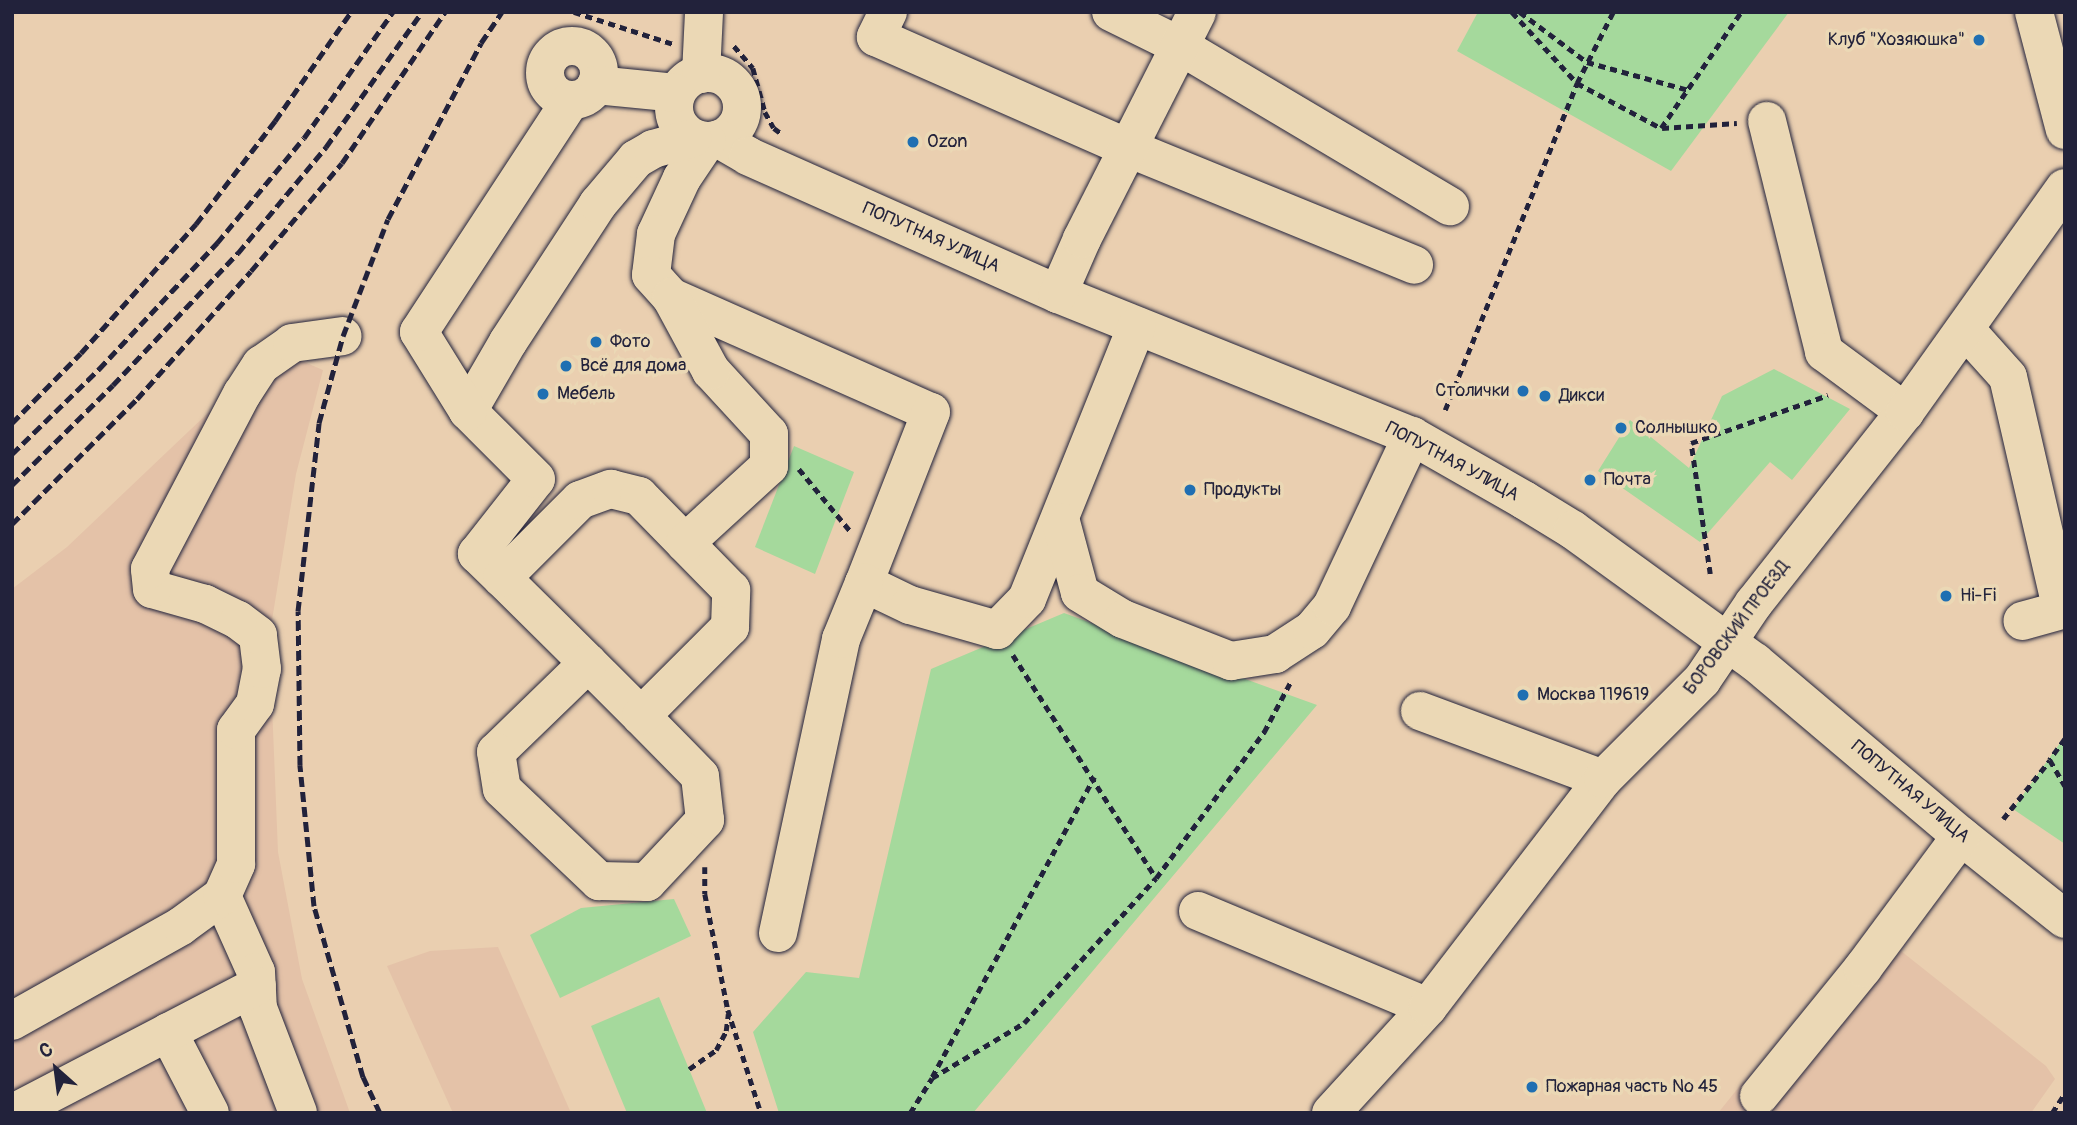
<!DOCTYPE html>
<meta charset="utf-8">
<style>
body{margin:0}
#map{position:relative;width:2077px;height:1125px;overflow:hidden;background:#eacfb0;font-family:Pangolin,sans-serif}
div>[style]{position:absolute}
.built>*{inset:0;background:#e4c2a8}
.green>*{inset:0;background:#a5d99c}
.path>*{height:4.5px;margin-top:-2.25px;transform-origin:0;background:repeating-linear-gradient(90deg,#22223b 0 7px,transparent 0 12px)}
.roads{filter:drop-shadow(0 0 2px #22223b) drop-shadow(0 0 2px #22223b)}
.minor>*{height:38px;margin:-19px;padding:0 19px;transform-origin:19px;border-radius:19px;background:#ebd8b5}
.minor>.ring{margin:-19px;padding:0;box-sizing:content-box;background:none;border:38px solid #ebd8b5;border-radius:50%}
.rail>*{height:5px;margin-top:-2.5px;transform-origin:0;background:repeating-linear-gradient(90deg,#22223b 0 10px,transparent 0 15px)}
.dots>*{width:19px;height:19px;translate:-50% -50%;box-sizing:border-box;border:4px solid #ebd8b5;border-radius:50%}
span{translate:-50% -50%;white-space:nowrap;text-align:center;line-height:1.15;-webkit-text-stroke:7px #ebd8b5;paint-order:stroke}
.poi-label{font-size:18px;color:#22223b}
.right{translate:-100% -50%;text-align:right}
.left{translate:0 -50%;text-align:left}
.street-label{font-size:18px;color:#22223b}
.frame{position:absolute;inset:0;border:14px solid #22223b;pointer-events:none}
.north{position:absolute;left:21px;top:1034px;width:70px;height:70px;-webkit-text-stroke:5px #ebd8b5;paint-order:stroke;rotate:332deg;font-size:19px;font-weight:700;line-height:28px;text-align:center;color:#22223b}
.north::after{content:'';display:block;margin:auto;width:24px;height:32px;background:#22223b;clip-path:polygon(50% 0,100% 100%,50% 72%,0 100%)}
</style>
<div id="map">
<div class="built">
<div style="clip-path:polygon(269px 355px,302px 361px,323px 370px,296px 474px,272px 620px,270px 656px,278px 852px,302px 979px,350px 1113px,12px 1113px,12px 589px,67px 547px)"></div>
<div style="clip-path:polygon(498px 947px,571px 1113px,453px 1113px,387px 966px,430px 951px)"></div>
<div style="clip-path:polygon(1901px 951px,2046px 1066px,2055px 1079px,2031px 1113px,1718px 1113px,1743px 1082px,1759px 1096px)"></div>
</div>
<div class="green">
<div style="clip-path:polygon(1478px 12px,1789px 12px,1671px 171px,1457px 51px)"></div>
<div style="clip-path:polygon(1774px 369px,1850px 409px,1792px 480px,1770px 462px,1700px 542px,1598px 471px,1630px 420px,1689px 468px,1722px 396px)"></div>
<div style="clip-path:polygon(794px 446px,854px 472px,815px 574px,755px 547px)"></div>
<div style="clip-path:polygon(1064px 613px,1317px 705px,973px 1113px,779px 1113px,753px 1032px,806px 972px,859px 978px,931px 669px)"></div>
<div style="clip-path:polygon(2065px 736px,2065px 844px,2013px 809px)"></div>
<div style="clip-path:polygon(674px 899px,691px 936px,560px 998px,530px 935px,581px 908px)"></div>
<div style="clip-path:polygon(659px 997px,689px 1069px,707px 1113px,627px 1113px,591px 1026px)"></div>
</div>
<div class="path">
<div style="left:574px;top:12px;width:104px;rotate:17.9deg"></div>
<div style="left:1512px;top:12px;width:96px;rotate:47.5deg"></div>
<div style="left:1577px;top:83px;width:80px;rotate:-63.1deg"></div>
<div style="left:1520px;top:12px;width:84px;rotate:36.7deg"></div>
<div style="left:1587px;top:62px;width:106px;rotate:15.4deg"></div>
<div style="left:734px;top:46px;width:29px;rotate:49deg"></div>
<div style="left:753px;top:68px;width:46px;rotate:74.7deg"></div>
<div style="left:765px;top:112px;width:18px;rotate:61deg"></div>
<div style="left:774px;top:128px;width:10px;rotate:37deg"></div>
<div style="left:1662px;top:128px;width:75px;rotate:-3.8deg"></div>
<div style="left:1445px;top:410px;width:353px;rotate:-68deg"></div>
<div style="left:1577px;top:83px;width:95px;rotate:28.2deg"></div>
<div style="left:1661px;top:128px;width:141px;rotate:-55.4deg"></div>
<div style="left:799px;top:469px;width:83px;rotate:50.4deg"></div>
<div style="left:1710px;top:574px;width:132px;rotate:-98.3deg"></div>
<div style="left:1691px;top:443px;width:145px;rotate:-19.3deg"></div>
<div style="left:1013px;top:655px;width:265px;rotate:57.3deg"></div>
<div style="left:2065px;top:739px;width:26px;rotate:126deg"></div>
<div style="left:2050px;top:760px;width:30px;rotate:60deg"></div>
<div style="left:2003px;top:819px;width:75px;rotate:-51.5deg"></div>
<div style="left:705px;top:867px;width:27px;rotate:90deg"></div>
<div style="left:705px;top:894px;width:118px;rotate:78.8deg"></div>
<div style="left:728px;top:1010px;width:108px;rotate:72.2deg"></div>
<div style="left:689px;top:1069px;width:33px;rotate:-35deg"></div>
<div style="left:716px;top:1050px;width:21px;rotate:-62deg"></div>
<div style="left:726px;top:1031px;width:17px;rotate:-83deg"></div>
<div style="left:932px;top:1077px;width:341px;rotate:-61.6deg"></div>
<div style="left:910px;top:1113px;width:41px;rotate:-57.8deg"></div>
<div style="left:932px;top:1078px;width:107px;rotate:-30.9deg"></div>
<div style="left:1024px;top:1023px;width:196px;rotate:-47.7deg"></div>
<div style="left:1156px;top:878px;width:182px;rotate:-53.5deg"></div>
<div style="left:1264px;top:732px;width:58px;rotate:-62.1deg"></div>
<div style="left:2052px;top:1113px;width:24px;rotate:-57deg"></div>
</div>
<div class="roads">
<div class="minor">
<div style="left:888px;top:12px;width:28px;rotate:116deg"></div>
<div style="left:876px;top:37px;width:275px;rotate:23.8deg"></div>
<div style="left:1128px;top:148px;width:309px;rotate:22.2deg"></div>
<div style="left:1111px;top:12px;width:77px;rotate:26.2deg"></div>
<div style="left:1180px;top:46px;width:314px;rotate:30.7deg"></div>
<div style="left:2034px;top:12px;width:122px;rotate:75.3deg"></div>
<div class="ring" style="left:545px;top:46px;width:16px;height:16px"></div>
<div class="ring" style="left:674px;top:73px;width:30px;height:30px"></div>
<div style="left:701px;top:74px;width:62px;rotate:-87.2deg"></div>
<div style="left:596px;top:85px;width:80px;rotate:5.7deg"></div>
<div style="left:1767px;top:121px;width:238px;rotate:76.1deg"></div>
<div style="left:1824px;top:352px;width:101px;rotate:36.5deg"></div>
<div style="left:719px;top:139px;width:34px;rotate:30deg"></div>
<div style="left:748px;top:156px;width:339px;rotate:24deg"></div>
<div style="left:1058px;top:294px;width:381px;rotate:21.9deg"></div>
<div style="left:1412px;top:436px;width:129px;rotate:29.7deg"></div>
<div style="left:1524px;top:500px;width:57px;rotate:31.5deg"></div>
<div style="left:1573px;top:530px;width:225px;rotate:36deg"></div>
<div style="left:1755px;top:662px;width:270px;rotate:40.2deg"></div>
<div style="left:1961px;top:836px;width:133px;rotate:38.6deg"></div>
<div style="left:707px;top:141px;width:45px;rotate:124deg"></div>
<div style="left:682px;top:178px;width:62px;rotate:114.9deg"></div>
<div style="left:656px;top:234px;width:41px;rotate:97deg"></div>
<div style="left:651px;top:275px;width:30px;rotate:48deg"></div>
<div style="left:671px;top:297px;width:284px;rotate:23.9deg"></div>
<div style="left:931px;top:412px;width:184px;rotate:111.4deg"></div>
<div style="left:864px;top:583px;width:51px;rotate:25.6deg"></div>
<div style="left:910px;top:605px;width:91px;rotate:16deg"></div>
<div style="left:997px;top:630px;width:43px;rotate:-45.9deg"></div>
<div style="left:1027px;top:599px;width:294px;rotate:-68.1deg"></div>
<div style="left:1058px;top:294px;width:60px;rotate:-66.4deg"></div>
<div style="left:1082px;top:239px;width:254px;rotate:-63.1deg"></div>
<div style="left:1965px;top:329px;width:64px;rotate:48.1deg"></div>
<div style="left:2008px;top:377px;width:239px;rotate:77deg"></div>
<div style="left:2062px;top:610px;width:41px;rotate:164.6deg"></div>
<div style="left:468px;top:411px;width:80px;rotate:-59.9deg"></div>
<div style="left:508px;top:342px;width:165px;rotate:-56.9deg"></div>
<div style="left:598px;top:204px;width:59px;rotate:-49.8deg"></div>
<div style="left:636px;top:159px;width:20px;rotate:-30deg"></div>
<div style="left:653px;top:149px;width:41px;rotate:-15.4deg"></div>
<div style="left:1061px;top:522px;width:73px;rotate:75deg"></div>
<div style="left:1080px;top:593px;width:50px;rotate:31.2deg"></div>
<div style="left:1123px;top:619px;width:116px;rotate:21.3deg"></div>
<div style="left:1231px;top:661px;width:45px;rotate:-9deg"></div>
<div style="left:1275px;top:654px;width:44px;rotate:-33deg"></div>
<div style="left:1312px;top:630px;width:31px;rotate:-50deg"></div>
<div style="left:1332px;top:606px;width:188px;rotate:-64.8deg"></div>
<div style="left:502px;top:578px;width:35px;rotate:-136deg"></div>
<div style="left:477px;top:554px;width:95px;rotate:-51.8deg"></div>
<div style="left:536px;top:479px;width:96px;rotate:-135deg"></div>
<div style="left:468px;top:411px;width:93px;rotate:-121.8deg"></div>
<div style="left:419px;top:332px;width:276px;rotate:-56.8deg"></div>
<div style="left:588px;top:663px;width:121px;rotate:-135.3deg"></div>
<div style="left:502px;top:578px;width:110px;rotate:-45deg"></div>
<div style="left:580px;top:500px;width:33px;rotate:-20deg"></div>
<div style="left:611px;top:489px;width:29px;rotate:14deg"></div>
<div style="left:639px;top:496px;width:66px;rotate:45.6deg"></div>
<div style="left:1420px;top:711px;width:195px;rotate:20.4deg"></div>
<div style="left:641px;top:716px;width:75px;rotate:-135deg"></div>
<div style="left:588px;top:663px;width:128px;rotate:135.9deg"></div>
<div style="left:496px;top:752px;width:37px;rotate:81deg"></div>
<div style="left:502px;top:789px;width:134px;rotate:43.5deg"></div>
<div style="left:599px;top:881px;width:48px;rotate:1.2deg"></div>
<div style="left:647px;top:882px;width:85px;rotate:-46.9deg"></div>
<div style="left:705px;top:820px;width:44px;rotate:-96.5deg"></div>
<div style="left:700px;top:776px;width:84px;rotate:-134.5deg"></div>
<div style="left:641px;top:716px;width:126px;rotate:-45deg"></div>
<div style="left:730px;top:627px;width:37px;rotate:-88deg"></div>
<div style="left:731px;top:590px;width:66px;rotate:-134.4deg"></div>
<div style="left:685px;top:543px;width:114px;rotate:-42.5deg"></div>
<div style="left:769px;top:466px;width:32px;rotate:-90deg"></div>
<div style="left:769px;top:434px;width:86px;rotate:-132.6deg"></div>
<div style="left:711px;top:371px;width:84px;rotate:-118.4deg"></div>
<div style="left:222px;top:896px;width:83px;rotate:65.9deg"></div>
<div style="left:256px;top:972px;width:36px;rotate:87deg"></div>
<div style="left:258px;top:1008px;width:112px;rotate:69.1deg"></div>
<div style="left:1198px;top:911px;width:249px;rotate:22.7deg"></div>
<div style="left:778px;top:933px;width:301px;rotate:-77.9deg"></div>
<div style="left:841px;top:639px;width:61px;rotate:-67.7deg"></div>
<div style="left:12px;top:1021px;width:194px;rotate:-29.3deg"></div>
<div style="left:181px;top:926px;width:51px;rotate:-36.2deg"></div>
<div style="left:222px;top:896px;width:35px;rotate:-66deg"></div>
<div style="left:236px;top:864px;width:134px;rotate:-90deg"></div>
<div style="left:236px;top:730px;width:32px;rotate:-54deg"></div>
<div style="left:255px;top:704px;width:36px;rotate:-79deg"></div>
<div style="left:262px;top:669px;width:34px;rotate:-97deg"></div>
<div style="left:258px;top:635px;width:25px;rotate:-143deg"></div>
<div style="left:238px;top:620px;width:37px;rotate:-154deg"></div>
<div style="left:205px;top:604px;width:55px;rotate:-164.2deg"></div>
<div style="left:152px;top:589px;width:20px;rotate:-96deg"></div>
<div style="left:150px;top:569px;width:198px;rotate:-62.3deg"></div>
<div style="left:242px;top:394px;width:35px;rotate:-57deg"></div>
<div style="left:261px;top:365px;width:38px;rotate:-35deg"></div>
<div style="left:292px;top:343px;width:51px;rotate:-7.8deg"></div>
<div style="left:168px;top:1032px;width:91px;rotate:62.6deg"></div>
<div style="left:1759px;top:1096px;width:165px;rotate:-50.9deg"></div>
<div style="left:1863px;top:968px;width:164px;rotate:-53.4deg"></div>
<div style="left:13px;top:1113px;width:275px;rotate:-27.5deg"></div>
<div style="left:1331px;top:1113px;width:144px;rotate:-47.5deg"></div>
<div style="left:1428px;top:1007px;width:287px;rotate:-52.5deg"></div>
<div style="left:1603px;top:779px;width:140px;rotate:-45deg"></div>
<div style="left:1702px;top:680px;width:93px;rotate:-56deg"></div>
<div style="left:1754px;top:603px;width:243px;rotate:-51.7deg"></div>
<div style="left:1905px;top:412px;width:275px;rotate:-54.5deg"></div>
</div>
</div>
<div class="rail">
<div style="left:12px;top:423px;width:98px;rotate:-45.4deg"></div>
<div style="left:81px;top:353px;width:173px;rotate:-48.3deg"></div>
<div style="left:196px;top:224px;width:130px;rotate:-52.5deg"></div>
<div style="left:275px;top:121px;width:133px;rotate:-55.1deg"></div>
<div style="left:12px;top:454px;width:122px;rotate:-44.3deg"></div>
<div style="left:99px;top:369px;width:173px;rotate:-46.9deg"></div>
<div style="left:217px;top:243px;width:136px;rotate:-50.4deg"></div>
<div style="left:304px;top:138px;width:154px;rotate:-54.8deg"></div>
<div style="left:12px;top:485px;width:142px;rotate:-44.7deg"></div>
<div style="left:113px;top:385px;width:182px;rotate:-46.6deg"></div>
<div style="left:238px;top:253px;width:138px;rotate:-50.3deg"></div>
<div style="left:326px;top:147px;width:166px;rotate:-54.6deg"></div>
<div style="left:12px;top:524px;width:177px;rotate:-45deg"></div>
<div style="left:137px;top:399px;width:171px;rotate:-48.3deg"></div>
<div style="left:251px;top:271px;width:141px;rotate:-49.9deg"></div>
<div style="left:342px;top:163px;width:183px;rotate:-55.7deg"></div>
<div style="left:380px;top:1113px;width:40px;rotate:-115deg"></div>
<div style="left:363px;top:1077px;width:178px;rotate:-106deg"></div>
<div style="left:314px;top:906px;width:142px;rotate:-95.7deg"></div>
<div style="left:300px;top:765px;width:154px;rotate:-90.7deg"></div>
<div style="left:298px;top:611px;width:189px;rotate:-83.6deg"></div>
<div style="left:319px;top:423px;width:90px;rotate:-74.6deg"></div>
<div style="left:343px;top:336px;width:125px;rotate:-69deg"></div>
<div style="left:388px;top:219px;width:199px;rotate:-62.1deg"></div>
<div style="left:481px;top:43px;width:37px;rotate:-56deg"></div>
</div>
<div class="dots">
<div style="left:1979px;top:40px;background:#1f6fb2"></div>
<div style="left:913px;top:142px;background:#1f6fb2"></div>
<div style="left:596px;top:342px;background:#1f6fb2"></div>
<div style="left:566px;top:366px;background:#1f6fb2"></div>
<div style="left:1523px;top:391px;background:#1f6fb2"></div>
<div style="left:543px;top:394px;background:#1f6fb2"></div>
<div style="left:1545px;top:396px;background:#1f6fb2"></div>
<div style="left:1621px;top:428px;background:#1f6fb2"></div>
<div style="left:1590px;top:480px;background:#1f6fb2"></div>
<div style="left:1190px;top:490px;background:#1f6fb2"></div>
<div style="left:1946px;top:596px;background:#1f6fb2"></div>
<div style="left:1523px;top:695px;background:#1f6fb2"></div>
<div style="left:1532px;top:1087px;background:#1f6fb2"></div>
</div>
<div class="poi-label">
<span class="right" style="left:1965px;top:40px">Клуб "Хозяюшка"</span>
<span class="left" style="left:927px;top:142px">Ozon</span>
<span class="left" style="left:610px;top:342px">Фото</span>
<span class="left" style="left:580px;top:366px">Всё для дома</span>
<span class="right" style="left:1509px;top:391px">Столички</span>
<span class="left" style="left:557px;top:394px">Мебель</span>
<span class="left" style="left:1559px;top:396px">Дикси</span>
<span class="left" style="left:1635px;top:428px">Солнышко</span>
<span class="left" style="left:1604px;top:480px">Почта</span>
<span class="left" style="left:1204px;top:490px">Продукты</span>
<span class="left" style="left:1960px;top:596px">Hi-Fi</span>
<span class="left" style="left:1537px;top:695px">Москва 119619</span>
<span class="left" style="left:1546px;top:1087px">Пожарная часть № 45</span>
</div>
<div class="street-label">
<span style="left:931px;top:238px;rotate:24deg">ПОПУТНАЯ УЛИЦА</span>
<span style="left:1452px;top:462px;rotate:28deg">ПОПУТНАЯ УЛИЦА</span>
<span style="left:1737px;top:628px;rotate:-53deg">БОРОВСКИЙ ПРОЕЗД</span>
<span style="left:1910px;top:792px;rotate:40deg">ПОПУТНАЯ УЛИЦА</span>
</div>
<div class="frame"></div>
<div class="north">С</div>
</div>
